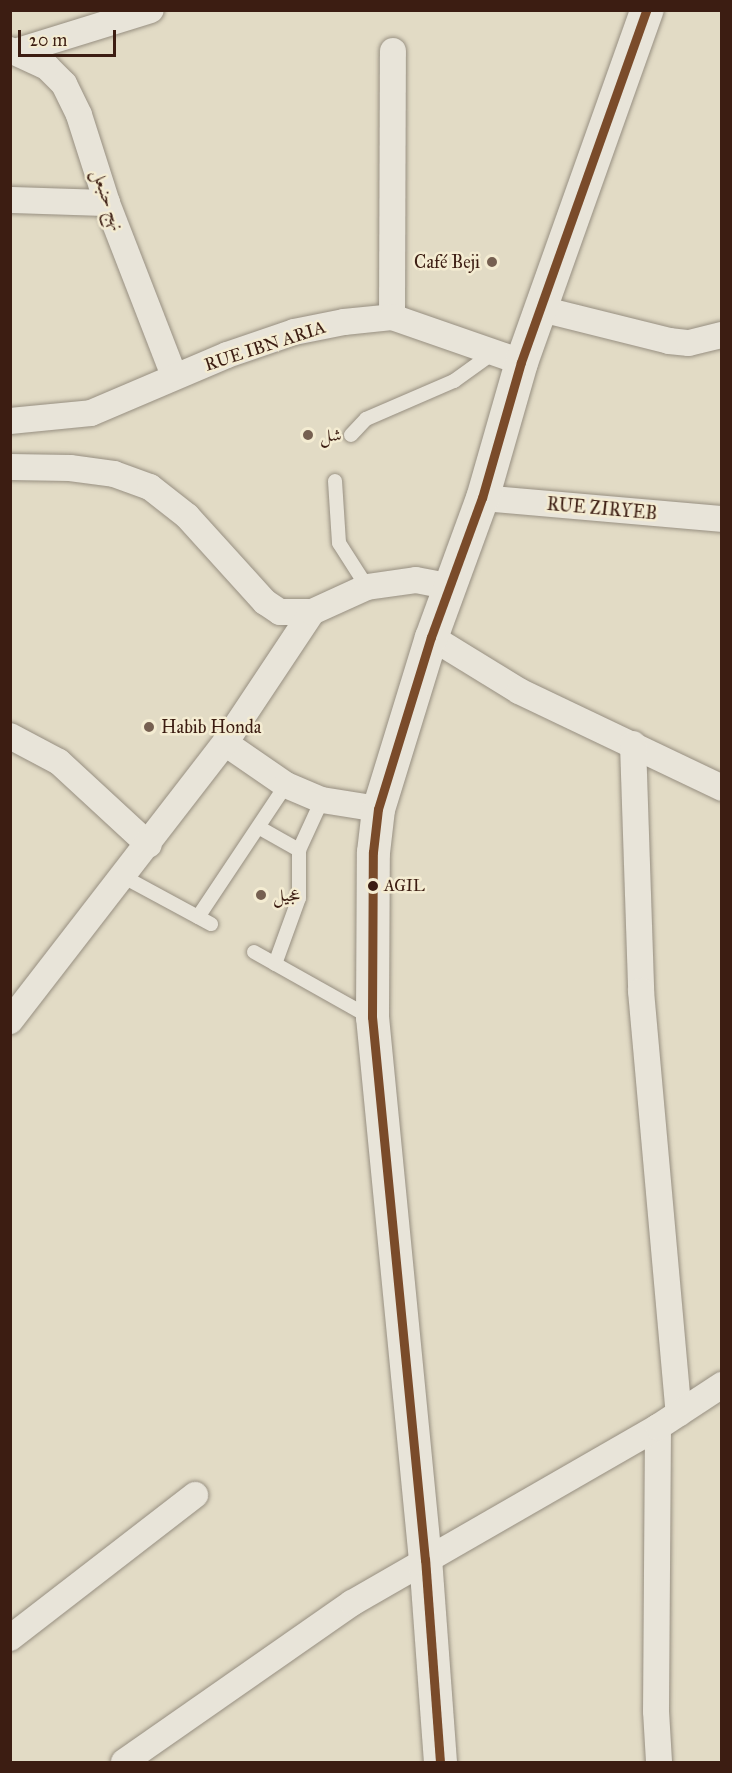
<!DOCTYPE html>
<meta charset="utf-8">
<style>
body{margin:0}
#map{position:relative;width:732px;height:1773px;overflow:hidden;background:#e2dbc5;font-family:"IM FELL Great Primer",Amiri,serif}
div>[style]{position:absolute}
.roads{filter:drop-shadow(0 0 2px #978f81) drop-shadow(0 0 2px #978f81)}
.service>*{height:14px;margin:-7px;padding:0 7px;transform-origin:7px;border-radius:7px;background:#e8e4d9}
.minor>*{height:26px;margin:-13px;padding:0 13px;transform-origin:13px;border-radius:13px;background:#e8e4d9}
.secondary>*{height:33px;margin:-16.5px;padding:0 16.5px;transform-origin:16.5px;border-radius:16.5px;background:#e8e4d9}
.bus-1>*{height:9px;margin:-4.5px;padding:0 4.5px;transform-origin:4.5px;border-radius:4.5px;background:#7a4b2a}
.dots>*{width:16px;height:16px;translate:-50% -50%;box-sizing:border-box;border:3px solid #f4ecd2;border-radius:50%}
span{translate:-50% -50%;white-space:nowrap;text-align:center;line-height:1.15;-webkit-text-stroke:5px #f4ecd2;paint-order:stroke}
.bus-label{font-size:16px;color:#3c1d12}
.left{translate:0 -50%;text-align:left}
.street-label{font-size:18px;color:#3c1d12}
.poi-label{font-size:18px;color:#3c1d12}
.right{translate:-100% -50%;text-align:right}
.frame{position:absolute;inset:0;border:12px solid #3c1d12;pointer-events:none}
.scale{position:absolute;left:18px;top:30px;width:98px;height:27px;box-sizing:border-box;border:3px solid #3c1d12;border-top:0;padding-left:8px;font-size:18px;line-height:21px;white-space:nowrap;color:#3c1d12;-webkit-text-stroke:4px #f4ecd2;paint-order:stroke}
</style>
<div id="map">
<div class="roads">
<div class="service">
<div style="left:351px;top:435px;width:22px;rotate:-47deg"></div>
<div style="left:366px;top:419px;width:96px;rotate:-23.4deg"></div>
<div style="left:454px;top:381px;width:48px;rotate:-35.7deg"></div>
<div style="left:335px;top:481px;width:62px;rotate:86.3deg"></div>
<div style="left:339px;top:543px;width:52px;rotate:57.5deg"></div>
<div style="left:260px;top:828px;width:45px;rotate:29.4deg"></div>
<div style="left:124px;top:877px;width:99px;rotate:28.4deg"></div>
<div style="left:198px;top:917px;width:159px;rotate:-56.3deg"></div>
<div style="left:254px;top:952px;width:133px;rotate:29.3deg"></div>
<div style="left:275px;top:964px;width:70px;rotate:-70deg"></div>
<div style="left:299px;top:898px;width:48px;rotate:-90deg"></div>
<div style="left:299px;top:850px;width:55px;rotate:-65.3deg"></div>
</div>
<div class="minor">
<div style="left:10px;top:50px;width:41px;rotate:24.7deg"></div>
<div style="left:47px;top:67px;width:24px;rotate:45deg"></div>
<div style="left:64px;top:84px;width:34px;rotate:64deg"></div>
<div style="left:79px;top:115px;width:92px;rotate:72.3deg"></div>
<div style="left:107px;top:203px;width:186px;rotate:68.8deg"></div>
<div style="left:15px;top:52px;width:142px;rotate:-17.2deg"></div>
<div style="left:10px;top:200px;width:97px;rotate:1.8deg"></div>
<div style="left:541px;top:309px;width:132px;rotate:14deg"></div>
<div style="left:669px;top:341px;width:20px;rotate:6deg"></div>
<div style="left:689px;top:343px;width:34px;rotate:-14deg"></div>
<div style="left:392px;top:317px;width:266px;rotate:-89.8deg"></div>
<div style="left:10px;top:421px;width:81px;rotate:-5.6deg"></div>
<div style="left:91px;top:413px;width:148px;rotate:-23.1deg"></div>
<div style="left:227px;top:355px;width:71px;rotate:-18.9deg"></div>
<div style="left:294px;top:332px;width:51px;rotate:-11.3deg"></div>
<div style="left:344px;top:322px;width:48px;rotate:-5.9deg"></div>
<div style="left:392px;top:317px;width:137px;rotate:19.2deg"></div>
<div style="left:10px;top:467px;width:60px;rotate:1deg"></div>
<div style="left:70px;top:468px;width:44px;rotate:7.8deg"></div>
<div style="left:114px;top:474px;width:38px;rotate:20deg"></div>
<div style="left:150px;top:487px;width:47px;rotate:38.1deg"></div>
<div style="left:187px;top:516px;width:116px;rotate:47.8deg"></div>
<div style="left:265px;top:602px;width:18px;rotate:34deg"></div>
<div style="left:280px;top:612px;width:32px"></div>
<div style="left:482px;top:498px;width:241px;rotate:5deg"></div>
<div style="left:431px;top:637px;width:103px;rotate:31.5deg"></div>
<div style="left:519px;top:691px;width:225px;rotate:25.5deg"></div>
<div style="left:10px;top:736px;width:55px;rotate:28deg"></div>
<div style="left:59px;top:762px;width:122px;rotate:42.7deg"></div>
<div style="left:225px;top:743px;width:74px;rotate:34.5deg"></div>
<div style="left:286px;top:785px;width:39px;rotate:23deg"></div>
<div style="left:322px;top:800px;width:57px;rotate:9.1deg"></div>
<div style="left:633px;top:744px;width:247px;rotate:88.1deg"></div>
<div style="left:641px;top:991px;width:424px;rotate:84.9deg"></div>
<div style="left:10px;top:1021px;width:351px;rotate:-52.3deg"></div>
<div style="left:225px;top:743px;width:157px;rotate:-56.4deg"></div>
<div style="left:312px;top:612px;width:60px;rotate:-24.4deg"></div>
<div style="left:367px;top:587px;width:49px;rotate:-8.1deg"></div>
<div style="left:416px;top:580px;width:36px;rotate:11deg"></div>
<div style="left:658px;top:1427px;width:284px;rotate:90.4deg"></div>
<div style="left:656px;top:1711px;width:51px;rotate:86.6deg"></div>
<div style="left:10px;top:1638px;width:234px;rotate:-37.7deg"></div>
<div style="left:124px;top:1762px;width:278px;rotate:-34.9deg"></div>
<div style="left:352px;top:1603px;width:353px;rotate:-29.9deg"></div>
<div style="left:658px;top:1427px;width:77px;rotate:-33.3deg"></div>
</div>
<div class="secondary">
<div style="left:440px;top:1762px;width:203px;rotate:-94.2deg"></div>
<div style="left:425px;top:1560px;width:546px;rotate:-95.57deg"></div>
<div style="left:372px;top:1017px;width:165px;rotate:-89.7deg"></div>
<div style="left:373px;top:852px;width:43px;rotate:-83.4deg"></div>
<div style="left:378px;top:809px;width:180px;rotate:-72.9deg"></div>
<div style="left:431px;top:637px;width:148px;rotate:-69.9deg"></div>
<div style="left:482px;top:498px;width:141px;rotate:-74deg"></div>
<div style="left:521px;top:362px;width:374px;rotate:-70.4deg"></div>
</div>
</div>
<div class="bus-1">
<div style="left:440px;top:1762px;width:203px;rotate:-94.2deg"></div>
<div style="left:425px;top:1560px;width:546px;rotate:-95.57deg"></div>
<div style="left:372px;top:1017px;width:165px;rotate:-89.7deg"></div>
<div style="left:373px;top:852px;width:43px;rotate:-83.4deg"></div>
<div style="left:378px;top:809px;width:180px;rotate:-72.9deg"></div>
<div style="left:431px;top:637px;width:148px;rotate:-69.9deg"></div>
<div style="left:482px;top:498px;width:141px;rotate:-74deg"></div>
<div style="left:521px;top:362px;width:374px;rotate:-70.4deg"></div>
</div>
<div class="dots">
<div style="left:492px;top:262px;background:#766051"></div>
<div style="left:308px;top:435px;background:#766051"></div>
<div style="left:149px;top:727px;background:#766051"></div>
<div style="left:373px;top:886px;background:#3c1d12"></div>
<div style="left:261px;top:895px;background:#766051"></div>
</div>
<div class="bus-label">
<span class="left" style="left:384px;top:886px">AGIL</span>
</div>
<div class="street-label">
<span style="left:108px;top:200px;rotate:71deg">نهج حنبعل</span>
<span style="left:265px;top:346px;rotate:-18deg">RUE IBN ARIA</span>
<span style="left:602px;top:509px;rotate:5deg">RUE ZIRYEB</span>
</div>
<div class="poi-label">
<span class="right" style="left:480px;top:262px">Café Beji</span>
<span class="left" style="left:320px;top:435px">شل</span>
<span class="left" style="left:161px;top:727px">Habib Honda</span>
<span class="left" style="left:273px;top:895px">عجيل</span>
</div>
<div class="frame"></div>
<div class="scale">20 m</div>
</div>
